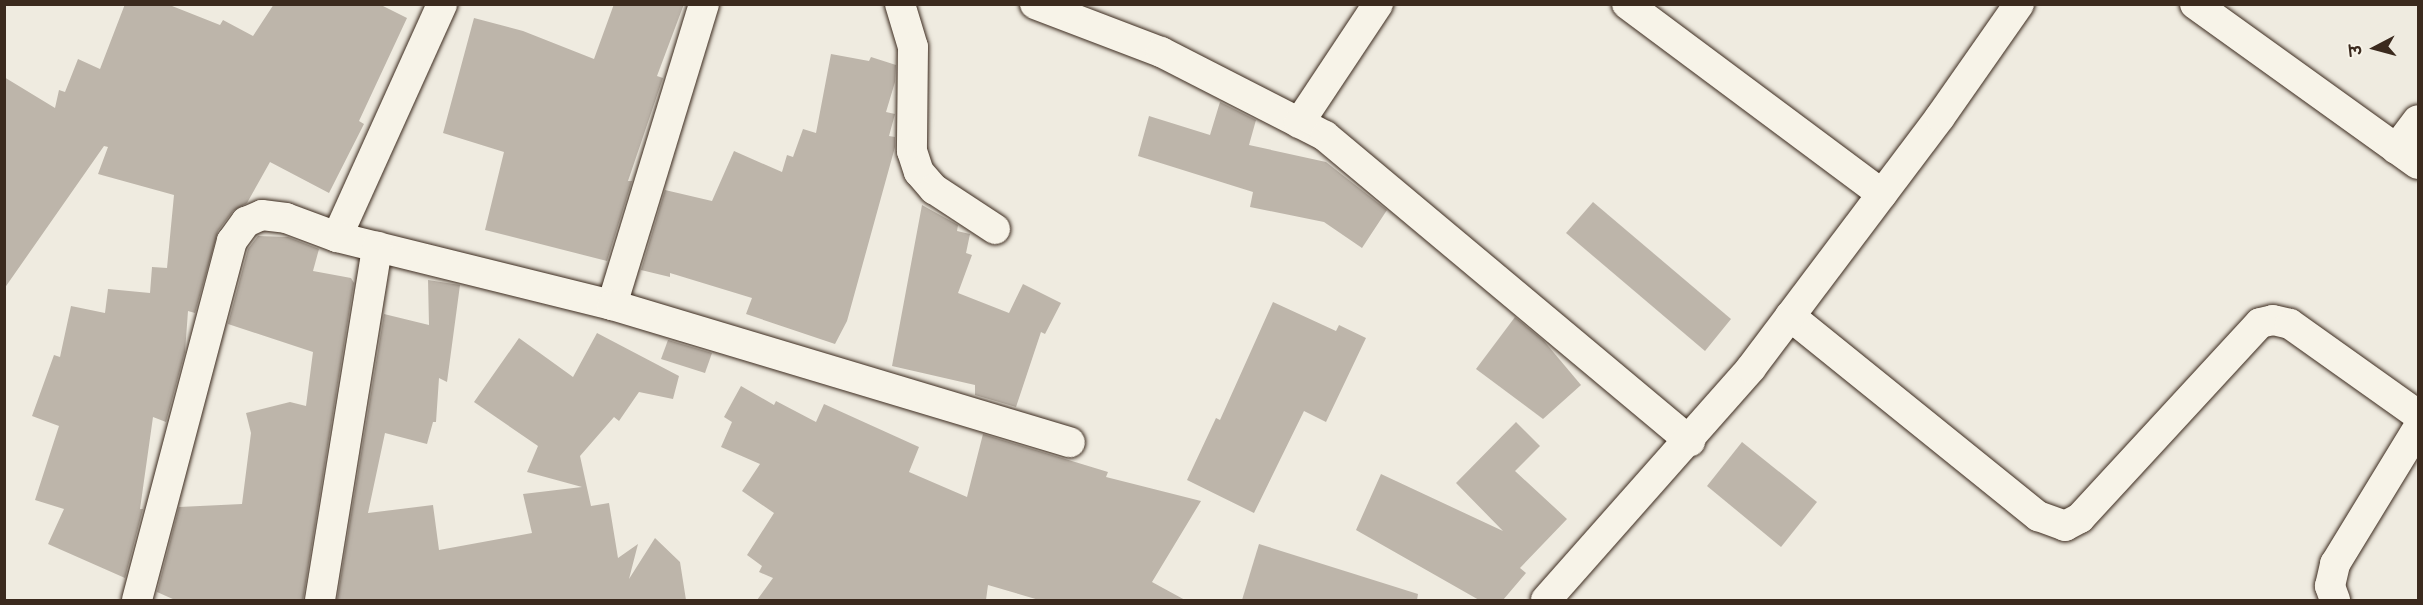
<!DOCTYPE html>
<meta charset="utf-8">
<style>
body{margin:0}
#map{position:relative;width:2423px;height:605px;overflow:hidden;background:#efebe0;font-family:"Balsamiq Sans","Playpen Sans Deva",sans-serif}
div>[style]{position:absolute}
.building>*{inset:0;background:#bdb5aa}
.roads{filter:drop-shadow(0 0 2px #3b2a1e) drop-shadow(0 0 2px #3b2a1e)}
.minor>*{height:30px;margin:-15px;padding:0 15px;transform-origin:15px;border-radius:15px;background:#f7f3e8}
span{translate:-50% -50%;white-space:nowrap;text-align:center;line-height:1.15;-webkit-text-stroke:4.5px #f7f3e8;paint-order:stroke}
.frame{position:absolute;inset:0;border:6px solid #3b2a1e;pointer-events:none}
.north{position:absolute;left:2345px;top:18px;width:60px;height:60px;-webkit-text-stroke:4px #f7f3e8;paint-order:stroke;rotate:264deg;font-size:16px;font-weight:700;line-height:24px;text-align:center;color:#3b2a1e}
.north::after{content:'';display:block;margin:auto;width:21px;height:27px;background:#3b2a1e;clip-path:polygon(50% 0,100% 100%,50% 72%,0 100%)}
</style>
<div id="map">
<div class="building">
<div style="clip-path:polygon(125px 4px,167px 4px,220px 25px,223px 20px,253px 36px,274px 4px,379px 4px,407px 18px,359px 121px,364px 124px,329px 193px,270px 162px,247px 203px,233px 211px,218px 231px,195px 313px,188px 311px,185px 352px,166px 422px,153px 417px,140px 509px,143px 509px,125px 578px,48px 544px,64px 509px,35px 500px,59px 426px,32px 416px,54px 355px,60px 357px,71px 306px,105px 313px,108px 289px,150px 293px,152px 267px,167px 268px,174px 195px,98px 174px,108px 147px,104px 146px,4px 289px,4px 77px,55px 108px,59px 90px,65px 92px,78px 59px,100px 69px)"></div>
<div style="clip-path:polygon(614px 4px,684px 4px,657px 76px,663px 78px,628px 181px,632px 181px,607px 261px,485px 230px,504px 152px,443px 133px,474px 18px,523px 31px,594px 59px)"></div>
<div style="clip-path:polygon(831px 54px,869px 61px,871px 57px,896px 65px,895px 82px,886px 112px,895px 114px,889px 136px,895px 137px,895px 147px,847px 321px,835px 344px,746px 314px,752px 298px,670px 273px,670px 277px,641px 270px,665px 190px,712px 201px,734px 151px,782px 172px,787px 155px,793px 157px,803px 129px,816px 133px)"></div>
<div style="clip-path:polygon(1220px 102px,1256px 120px,1249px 145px,1326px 162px,1387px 210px,1362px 248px,1324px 222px,1250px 207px,1253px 192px,1138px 156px,1149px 116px,1210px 135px)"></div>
<div style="clip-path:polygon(1593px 202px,1731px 319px,1705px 351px,1566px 233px)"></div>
<div style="clip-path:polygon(922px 205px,958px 225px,957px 231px,970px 234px,966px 253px,972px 255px,958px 293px,1009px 313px,1023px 284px,1061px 303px,1045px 334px,1041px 332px,1016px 407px,975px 395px,975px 385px,892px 366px)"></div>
<div style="clip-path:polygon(258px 236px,288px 237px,319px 249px,313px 271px,351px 278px,354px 283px,303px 600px,175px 600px,157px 592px,179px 507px,242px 504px,251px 433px,246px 413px,290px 402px,306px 406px,313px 352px,228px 324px,248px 249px)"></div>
<div style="clip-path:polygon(428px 280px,460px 285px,447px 382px,439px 378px,436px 422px,433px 422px,427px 444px,385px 433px,368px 513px,433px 505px,439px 550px,532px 533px,523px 494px,582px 487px,527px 472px,538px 446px,474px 402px,519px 338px,573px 377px,597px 333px,679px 376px,673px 399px,639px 392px,619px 421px,614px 417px,580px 456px,591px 506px,609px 503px,618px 558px,638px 544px,629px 579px,655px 538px,680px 562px,686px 600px,337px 600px,384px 314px,429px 325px)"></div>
<div style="clip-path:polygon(1273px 302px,1336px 331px,1339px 325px,1366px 338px,1326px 422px,1304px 411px,1254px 513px,1187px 480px,1216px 418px,1220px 420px)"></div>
<div style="clip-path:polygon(1515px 317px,1544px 341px,1581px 385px,1543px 419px,1476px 369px)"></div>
<div style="clip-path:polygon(668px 340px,712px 353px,705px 373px,661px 359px)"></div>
<div style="clip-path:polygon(741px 386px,774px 405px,776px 401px,816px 422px,824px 404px,919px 447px,909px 472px,967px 497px,983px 434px,1108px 472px,1106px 477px,1201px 501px,1152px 582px,1185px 600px,1039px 600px,988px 585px,986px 600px,757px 600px,773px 578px,759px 572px,762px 566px,747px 555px,774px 513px,742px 491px,760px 464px,721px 447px,732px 422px,724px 417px)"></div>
<div style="clip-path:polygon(1516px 422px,1540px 446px,1515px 471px,1567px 519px,1520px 568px,1526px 573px,1503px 600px,1479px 600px,1356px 530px,1381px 474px,1503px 531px,1456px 483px)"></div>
<div style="clip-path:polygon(1742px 442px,1817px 502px,1781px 547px,1707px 486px)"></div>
<div style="clip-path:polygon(1259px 544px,1418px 594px,1417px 600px,1242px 600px)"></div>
</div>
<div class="roads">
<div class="minor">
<div style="left:900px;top:4px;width:45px;rotate:73.2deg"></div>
<div style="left:913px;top:47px;width:104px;rotate:90.6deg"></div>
<div style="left:912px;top:151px;width:22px;rotate:72deg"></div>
<div style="left:919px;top:172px;width:23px;rotate:49deg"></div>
<div style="left:934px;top:189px;width:73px;rotate:33.3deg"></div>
<div style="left:1035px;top:4px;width:135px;rotate:20.9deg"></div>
<div style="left:1161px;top:52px;width:184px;rotate:27.1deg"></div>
<div style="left:1325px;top:136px;width:476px;rotate:39.9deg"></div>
<div style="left:1627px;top:4px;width:318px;rotate:36.7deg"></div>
<div style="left:2195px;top:4px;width:274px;rotate:35.7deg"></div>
<div style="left:1299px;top:123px;width:143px;rotate:-56.4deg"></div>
<div style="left:2396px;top:149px;width:36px;rotate:-53deg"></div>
<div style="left:337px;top:237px;width:256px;rotate:-65.7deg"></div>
<div style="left:612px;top:305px;width:315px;rotate:-73deg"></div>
<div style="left:1790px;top:316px;width:319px;rotate:38.9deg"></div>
<div style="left:2038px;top:516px;width:29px;rotate:20deg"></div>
<div style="left:2065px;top:526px;width:17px;rotate:-28deg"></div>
<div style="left:2080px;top:518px;width:265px;rotate:-47.3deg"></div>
<div style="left:2260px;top:323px;width:13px;rotate:-13deg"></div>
<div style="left:2273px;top:320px;width:17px;rotate:13deg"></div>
<div style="left:2290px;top:324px;width:157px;rotate:35.4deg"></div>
<div style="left:137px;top:600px;width:371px;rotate:-75.2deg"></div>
<div style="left:232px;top:241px;width:24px;rotate:-54deg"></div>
<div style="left:246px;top:222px;width:17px;rotate:-24deg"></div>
<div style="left:262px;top:215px;width:24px;rotate:7deg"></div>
<div style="left:286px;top:218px;width:54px;rotate:20.4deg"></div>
<div style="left:337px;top:237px;width:283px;rotate:13.9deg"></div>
<div style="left:612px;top:305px;width:478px;rotate:16.7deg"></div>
<div style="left:320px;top:600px;width:358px;rotate:-80.8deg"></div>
<div style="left:1546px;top:600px;width:310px;rotate:-48.5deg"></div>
<div style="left:1751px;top:368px;width:314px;rotate:-53deg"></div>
<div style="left:1940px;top:117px;width:138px;rotate:-55deg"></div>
<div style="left:2335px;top:600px;width:15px;rotate:-110deg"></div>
<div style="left:2330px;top:586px;width:23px;rotate:-77deg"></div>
<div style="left:2335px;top:564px;width:159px;rotate:-58.6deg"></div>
</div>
</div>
<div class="frame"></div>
<div class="north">उ</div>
</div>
